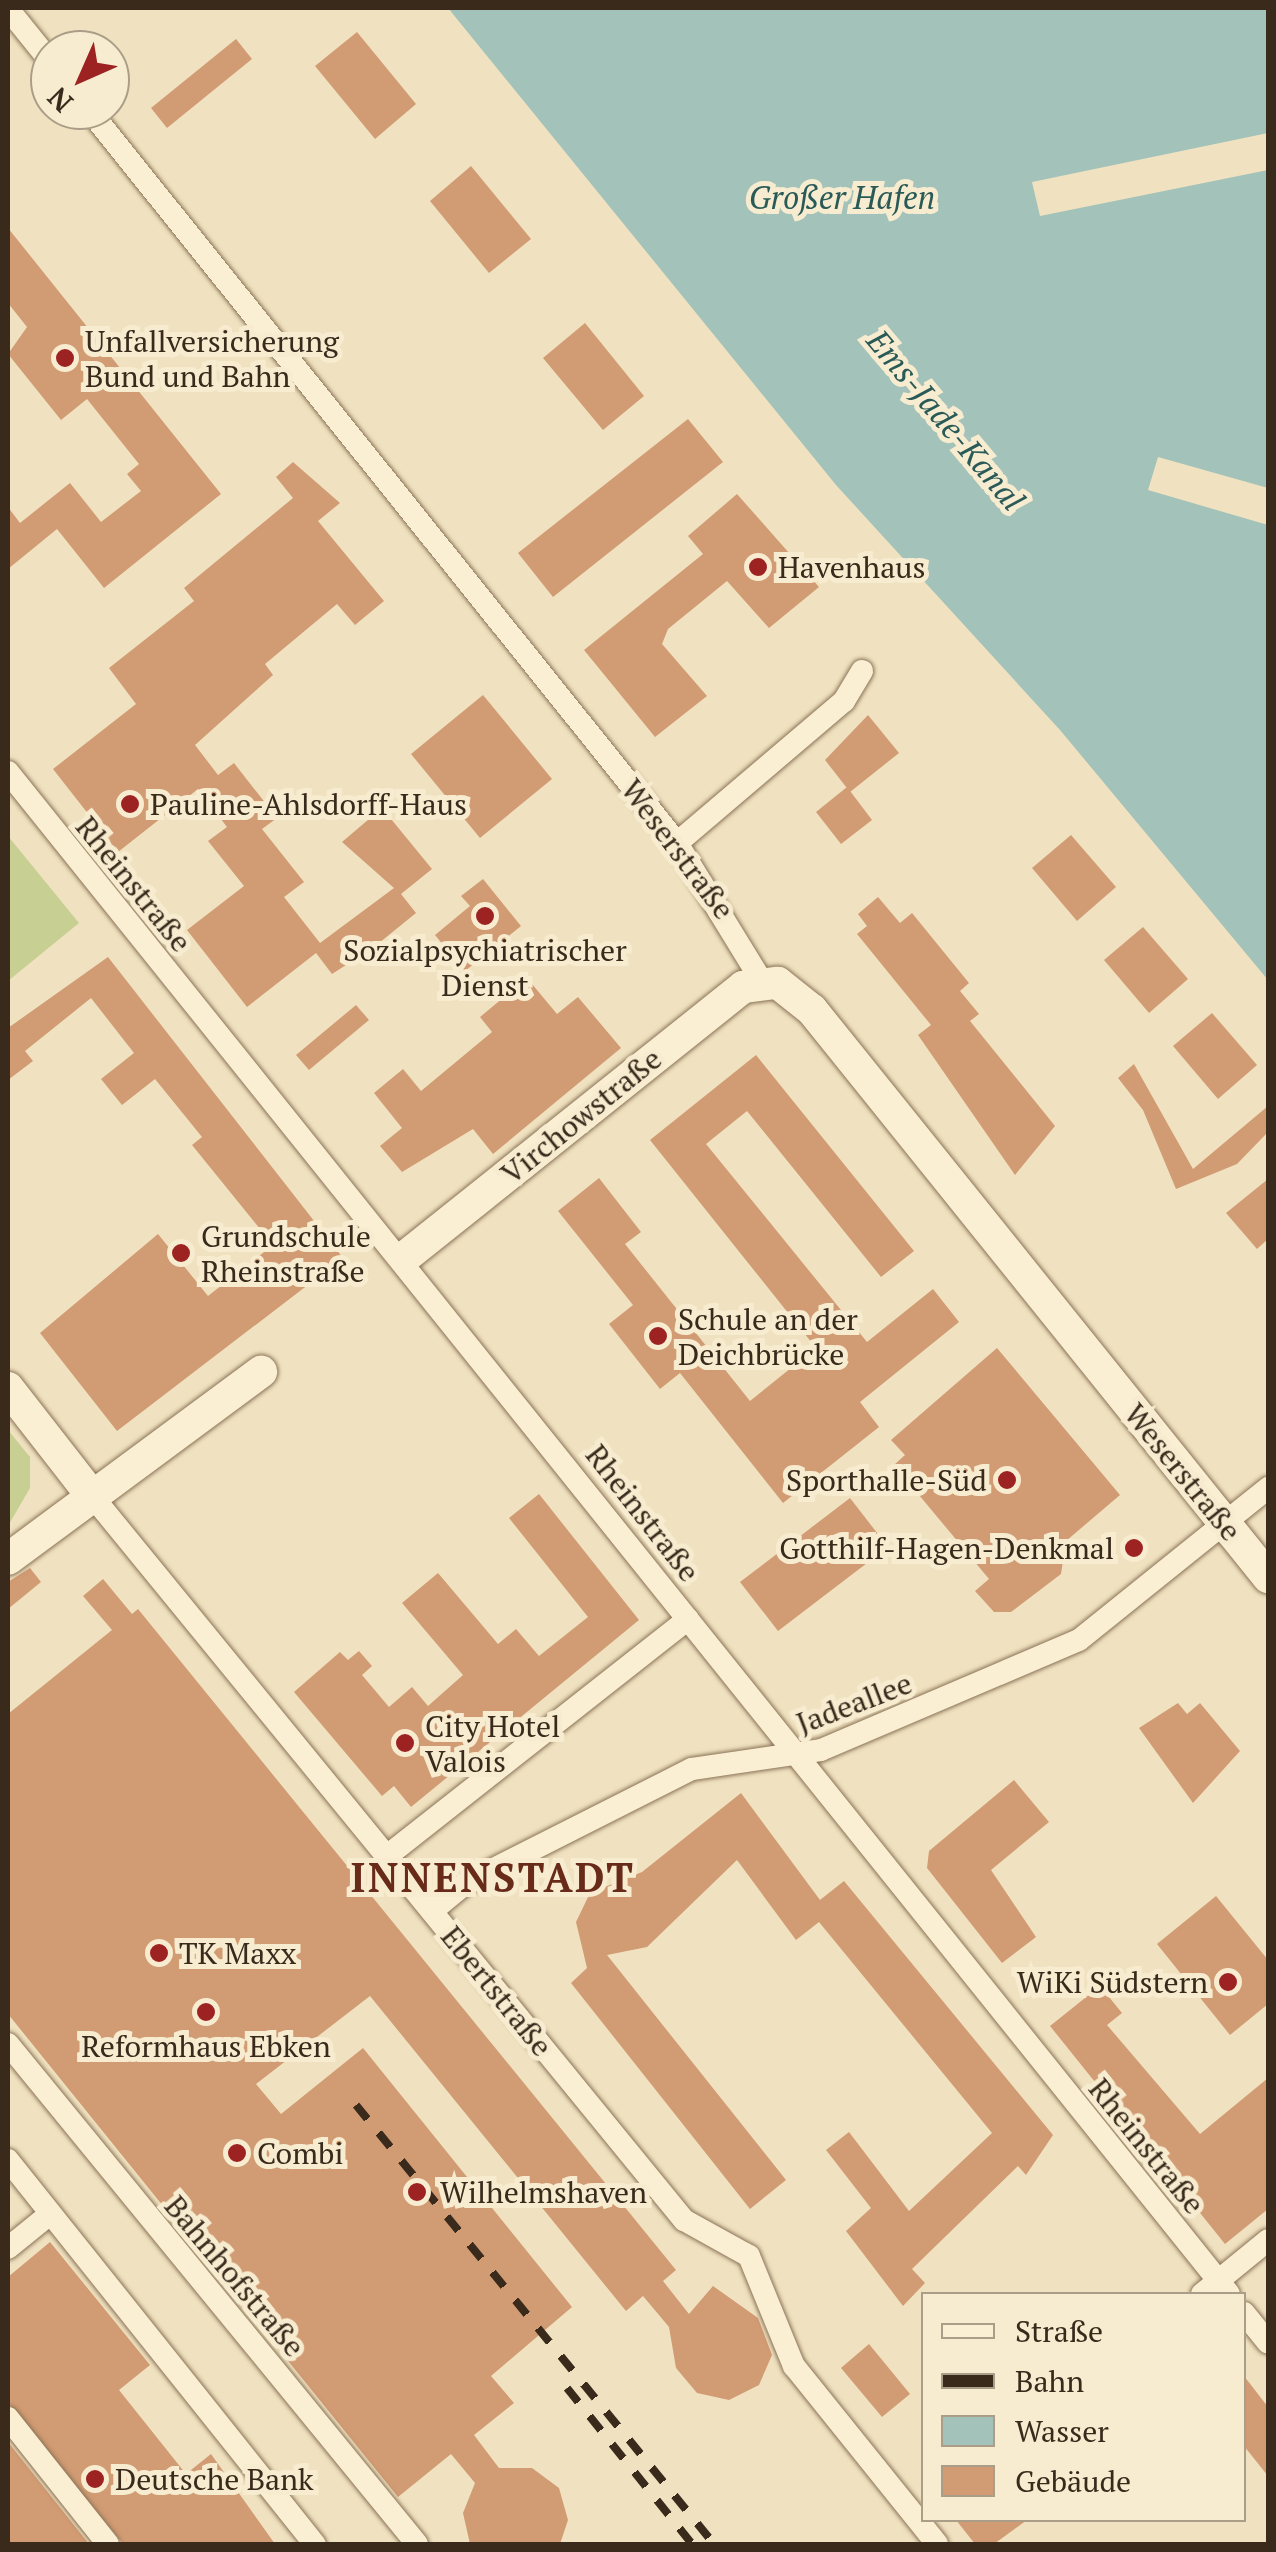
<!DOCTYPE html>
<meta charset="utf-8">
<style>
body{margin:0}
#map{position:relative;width:1276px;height:2552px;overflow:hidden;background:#f0e2c0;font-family:"PT Serif",serif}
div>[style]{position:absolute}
.green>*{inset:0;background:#c7cf93}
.water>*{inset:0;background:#a3c2b9}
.building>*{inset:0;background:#d19b73}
.roads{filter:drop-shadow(0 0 2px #8a7357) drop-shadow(0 0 2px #8a7357)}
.street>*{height:22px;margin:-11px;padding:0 11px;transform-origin:11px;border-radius:11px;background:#fbefd3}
.secondary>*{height:32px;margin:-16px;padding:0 16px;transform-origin:16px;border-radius:16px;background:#fbefd3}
.rail>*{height:8px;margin-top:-4px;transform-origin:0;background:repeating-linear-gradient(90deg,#392a1c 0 18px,transparent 0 36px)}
.dots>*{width:28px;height:28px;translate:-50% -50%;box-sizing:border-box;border:5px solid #f7ecd0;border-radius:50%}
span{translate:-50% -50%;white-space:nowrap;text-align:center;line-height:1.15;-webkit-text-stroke:10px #f7ecd0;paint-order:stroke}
.poi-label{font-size:30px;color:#392a1c}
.left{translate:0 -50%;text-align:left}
.right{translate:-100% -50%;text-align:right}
.street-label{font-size:30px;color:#392a1c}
.water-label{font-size:32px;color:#2a5a57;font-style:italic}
.district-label{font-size:40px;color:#682a19;font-weight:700;letter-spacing:2.5px}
.frame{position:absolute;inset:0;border:10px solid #392a1c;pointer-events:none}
.legend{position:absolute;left:921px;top:2292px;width:325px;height:230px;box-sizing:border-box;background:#f7ecd0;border:2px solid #ab9e88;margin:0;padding:12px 18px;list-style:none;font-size:30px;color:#392a1c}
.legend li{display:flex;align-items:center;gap:20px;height:50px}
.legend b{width:50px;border:2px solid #ab9e88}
.north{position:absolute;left:30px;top:30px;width:100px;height:100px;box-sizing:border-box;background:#f7ecd0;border:2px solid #ab9e88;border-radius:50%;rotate:225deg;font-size:28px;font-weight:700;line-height:40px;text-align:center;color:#392a1c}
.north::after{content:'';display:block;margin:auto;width:35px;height:45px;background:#9d2323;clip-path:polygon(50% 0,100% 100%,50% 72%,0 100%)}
</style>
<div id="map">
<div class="green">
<div style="clip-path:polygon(8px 836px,79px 923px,8px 981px)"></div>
<div style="clip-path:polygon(8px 1430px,30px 1457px,30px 1488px,8px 1526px)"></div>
</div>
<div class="water">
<div style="clip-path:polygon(448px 8px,1268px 8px,1268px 133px,1032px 182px,1040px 216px,1268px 170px,1268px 488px,1158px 457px,1148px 490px,1268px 525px,1268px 980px,1060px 730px,836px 485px)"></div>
</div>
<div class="building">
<div style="clip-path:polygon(357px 32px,416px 104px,375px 139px,315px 66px)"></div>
<div style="clip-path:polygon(236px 39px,252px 59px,167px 128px,151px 108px)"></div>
<div style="clip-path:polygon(471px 166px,531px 239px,489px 273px,430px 201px)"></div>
<div style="clip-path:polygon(8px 228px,221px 494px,104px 588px,57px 529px,8px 569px,8px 507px,20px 523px,70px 483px,101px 522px,141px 491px,127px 474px,139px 464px,87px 399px,61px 420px,8px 354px,27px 327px,8px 303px)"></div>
<div style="clip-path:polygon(585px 323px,644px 396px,603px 430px,543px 358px)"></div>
<div style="clip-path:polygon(688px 419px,723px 462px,553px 597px,518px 553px)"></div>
<div style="clip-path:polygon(293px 462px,340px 503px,318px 521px,384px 601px,355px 625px,337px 604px,265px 664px,273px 675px,195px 745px,218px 775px,234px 763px,277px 818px,262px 829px,304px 882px,284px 897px,320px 943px,394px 888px,342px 842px,382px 808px,432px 869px,401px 894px,416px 913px,374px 947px,332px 974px,316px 953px,247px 1007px,187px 930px,244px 886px,208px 841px,227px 827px,198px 789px,118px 852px,53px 769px,136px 704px,109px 668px,194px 601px,184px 588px,293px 498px,276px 477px)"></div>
<div style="clip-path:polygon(737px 494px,819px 587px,769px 628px,727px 581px,668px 629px,662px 644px,707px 696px,655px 737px,584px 650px,703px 554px,688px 536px)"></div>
<div style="clip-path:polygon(483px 695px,552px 779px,480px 838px,411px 754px)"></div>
<div style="clip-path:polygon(868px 715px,899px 753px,850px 792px,825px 760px)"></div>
<div style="clip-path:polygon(847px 787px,872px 820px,841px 844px,816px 812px)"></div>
<div style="clip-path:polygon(1071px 835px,1116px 887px,1077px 921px,1032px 868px)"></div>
<div style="clip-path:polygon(483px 879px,521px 926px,465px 971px,435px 935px,470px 906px,461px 896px)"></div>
<div style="clip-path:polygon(878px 897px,900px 923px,912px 913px,969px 983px,960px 991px,979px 1014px,970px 1021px,1055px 1126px,1015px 1175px,918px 1035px,931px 1025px,857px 934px,867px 926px,858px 914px)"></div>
<div style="clip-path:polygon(1143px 927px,1188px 979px,1149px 1013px,1104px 960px)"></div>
<div style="clip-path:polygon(108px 957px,343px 1258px,117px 1431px,40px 1333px,158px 1234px,208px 1296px,273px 1245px,192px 1145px,202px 1137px,155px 1079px,122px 1105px,101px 1079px,134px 1053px,91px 998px,25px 1051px,33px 1061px,8px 1080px,8px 1028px)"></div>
<div style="clip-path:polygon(527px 978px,557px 1014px,578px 997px,621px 1048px,493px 1154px,473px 1129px,402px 1172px,380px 1146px,402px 1128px,374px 1093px,403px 1069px,421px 1091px,492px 1032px,480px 1017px)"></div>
<div style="clip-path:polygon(356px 1005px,369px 1020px,309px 1070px,296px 1055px)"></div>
<div style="clip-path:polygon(1212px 1013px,1257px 1065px,1218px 1099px,1173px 1046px)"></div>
<div style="clip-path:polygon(756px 1055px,914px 1251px,881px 1277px,747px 1111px,706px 1144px,867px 1342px,933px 1289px,959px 1322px,860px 1402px,879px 1427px,783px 1503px,680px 1373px,660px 1389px,609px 1324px,633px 1305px,558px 1211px,599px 1178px,641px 1232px,625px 1244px,750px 1401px,816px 1348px,650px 1140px)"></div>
<div style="clip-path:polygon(1134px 1064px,1193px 1169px,1268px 1106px,1268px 1132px,1237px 1164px,1176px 1189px,1143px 1110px,1118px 1078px)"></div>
<div style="clip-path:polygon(1268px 1179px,1268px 1239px,1257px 1249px,1226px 1213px)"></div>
<div style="clip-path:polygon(997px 1348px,1120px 1495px,1066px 1541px,1061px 1574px,1011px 1612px,994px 1612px,975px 1591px,989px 1579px,894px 1465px,905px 1455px,891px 1440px)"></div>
<div style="clip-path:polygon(539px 1494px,639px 1620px,411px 1807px,394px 1786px,382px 1796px,294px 1692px,340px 1652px,348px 1660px,359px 1651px,372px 1666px,362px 1675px,389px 1707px,412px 1687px,428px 1706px,463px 1675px,402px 1603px,438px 1573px,498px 1644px,516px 1629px,539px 1656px,588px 1617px,509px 1518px)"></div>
<div style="clip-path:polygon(850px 1498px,888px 1547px,778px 1631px,740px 1582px)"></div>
<div style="clip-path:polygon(30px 1568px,41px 1582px,8px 1609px,8px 1582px)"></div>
<div style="clip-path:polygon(103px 1579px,132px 1614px,138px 1609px,676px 2270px,663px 2281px,689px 2314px,713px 2286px,758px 2318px,772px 2355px,759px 2385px,729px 2400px,697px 2393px,676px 2368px,669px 2327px,643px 2296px,626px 2311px,370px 1996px,256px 2084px,281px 2114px,363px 2048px,572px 2307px,491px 2376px,514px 2403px,474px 2435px,499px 2468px,532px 2468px,559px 2488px,568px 2520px,560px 2544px,470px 2544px,463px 2513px,475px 2483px,451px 2454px,398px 2497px,8px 2014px,8px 1714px,112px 1630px,83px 1596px)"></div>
<div style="clip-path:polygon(1178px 1703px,1187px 1714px,1200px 1703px,1240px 1751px,1193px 1803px,1139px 1728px)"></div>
<div style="clip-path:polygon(1014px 1780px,1049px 1822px,991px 1870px,1036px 1937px,1002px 1963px,927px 1868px,929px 1851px)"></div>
<div style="clip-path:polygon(741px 1793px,820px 1900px,844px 1881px,1053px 2135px,1026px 2175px,1018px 2166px,912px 2269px,925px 2283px,903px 2306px,846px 2231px,871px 2208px,826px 2150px,849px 2132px,909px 2211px,992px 2133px,819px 1922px,796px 1940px,737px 1860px,647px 1947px,607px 1955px,786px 2180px,750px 2209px,571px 1983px,587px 1968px,576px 1922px,590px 1893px,642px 1872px)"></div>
<div style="clip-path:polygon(1216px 1896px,1268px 1960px,1268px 2004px,1230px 2035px,1157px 1944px)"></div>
<div style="clip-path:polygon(1100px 1986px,1122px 2013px,1107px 2025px,1200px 2134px,1268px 2078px,1268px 2209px,1225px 2244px,1050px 2026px)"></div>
<div style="clip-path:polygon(50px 2242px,150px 2365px,119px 2390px,186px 2474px,211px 2454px,275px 2544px,123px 2544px,8px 2403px,8px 2277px)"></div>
<div style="clip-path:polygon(869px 2344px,910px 2394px,882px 2417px,841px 2368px)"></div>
<div style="clip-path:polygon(1244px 2376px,1268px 2407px,1268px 2476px,1244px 2446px)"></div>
<div style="clip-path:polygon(8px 2442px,89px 2544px,8px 2544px)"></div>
<div style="clip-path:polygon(956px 2520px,1027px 2520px,994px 2544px,975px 2544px)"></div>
</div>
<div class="roads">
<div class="street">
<div style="left:8px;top:9px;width:67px;rotate:51.1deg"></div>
<div style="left:89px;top:110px;width:940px;rotate:51.26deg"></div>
<div style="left:677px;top:843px;width:161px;rotate:58.5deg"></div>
<div style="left:8px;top:772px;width:1951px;rotate:51.26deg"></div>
<div style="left:677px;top:843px;width:219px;rotate:-40.4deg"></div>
<div style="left:844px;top:701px;width:35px;rotate:-59deg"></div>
<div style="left:93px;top:1497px;width:934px;rotate:50.74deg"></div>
<div style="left:684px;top:2220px;width:74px;rotate:29deg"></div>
<div style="left:749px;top:2256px;width:119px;rotate:67.8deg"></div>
<div style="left:794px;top:2366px;width:228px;rotate:51.2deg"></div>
<div style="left:387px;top:1856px;width:383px;rotate:-38.2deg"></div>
<div style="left:432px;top:1911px;width:44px;rotate:-39.5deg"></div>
<div style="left:466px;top:1883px;width:253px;rotate:-26.8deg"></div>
<div style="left:692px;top:1769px;width:130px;rotate:-8.4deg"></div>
<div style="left:821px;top:1750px;width:280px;rotate:-23.1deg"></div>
<div style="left:1079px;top:1640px;width:243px;rotate:-38.8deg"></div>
<div style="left:8px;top:2044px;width:646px;rotate:50.72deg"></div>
<div style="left:8px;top:2160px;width:492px;rotate:51.4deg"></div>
<div style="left:8px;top:2248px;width:54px;rotate:-39deg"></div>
<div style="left:1202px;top:2294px;width:85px;rotate:-39.3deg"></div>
<div style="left:1244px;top:2313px;width:38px;rotate:51deg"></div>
<div style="left:8px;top:2418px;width:161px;rotate:51.6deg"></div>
</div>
<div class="secondary">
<div style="left:405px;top:1257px;width:433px;rotate:-38.6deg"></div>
<div style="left:743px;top:987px;width:35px;rotate:-7deg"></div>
<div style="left:778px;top:983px;width:43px;rotate:38.5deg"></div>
<div style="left:812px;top:1010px;width:728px;rotate:51.19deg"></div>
<div style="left:8px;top:1388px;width:138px;rotate:52.1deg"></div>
<div style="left:8px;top:1559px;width:315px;rotate:-36.5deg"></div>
</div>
</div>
<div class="rail">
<div style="left:356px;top:2105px;width:566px;rotate:50.8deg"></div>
<div style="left:567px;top:2388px;width:200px;rotate:51.3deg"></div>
</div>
<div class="dots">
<div style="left:65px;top:358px;background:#9d2323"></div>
<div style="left:758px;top:567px;background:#9d2323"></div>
<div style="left:130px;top:804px;background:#9d2323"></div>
<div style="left:485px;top:916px;background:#9d2323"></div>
<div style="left:181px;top:1253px;background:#9d2323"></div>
<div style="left:658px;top:1336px;background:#9d2323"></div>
<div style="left:1007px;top:1480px;background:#9d2323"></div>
<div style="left:1134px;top:1548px;background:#9d2323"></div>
<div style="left:405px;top:1743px;background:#9d2323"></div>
<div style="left:159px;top:1953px;background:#9d2323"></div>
<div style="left:1228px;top:1982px;background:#9d2323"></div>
<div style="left:206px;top:2012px;background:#9d2323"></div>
<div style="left:237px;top:2153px;background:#9d2323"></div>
<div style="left:417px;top:2192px;background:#9d2323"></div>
<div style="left:95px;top:2479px;background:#9d2323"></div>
</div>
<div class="poi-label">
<span class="left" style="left:85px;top:358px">Unfallversicherung<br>Bund und Bahn</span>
<span class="left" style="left:778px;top:567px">Havenhaus</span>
<span class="left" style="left:150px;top:804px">Pauline-Ahlsdorff-Haus</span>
<span style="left:485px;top:967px">Sozialpsychiatrischer<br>Dienst</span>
<span class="left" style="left:201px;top:1253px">Grundschule<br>Rheinstraße</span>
<span class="left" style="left:678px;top:1336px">Schule an der<br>Deichbrücke</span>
<span class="right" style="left:987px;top:1480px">Sporthalle-Süd</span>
<span class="right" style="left:1114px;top:1548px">Gotthilf-Hagen-Denkmal</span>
<span class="left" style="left:425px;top:1743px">City Hotel<br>Valois</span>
<span class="left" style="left:179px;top:1953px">TK Maxx</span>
<span class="right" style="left:1208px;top:1982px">WiKi Südstern</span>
<span style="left:206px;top:2046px">Reformhaus Ebken</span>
<span class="left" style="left:257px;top:2153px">Combi</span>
<span class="left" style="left:440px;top:2192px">Wilhelmshaven</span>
<span class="left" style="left:115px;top:2479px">Deutsche Bank</span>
</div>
<div class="street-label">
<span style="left:678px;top:849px;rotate:53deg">Weserstraße</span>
<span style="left:134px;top:884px;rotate:51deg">Rheinstraße</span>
<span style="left:581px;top:1116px;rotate:-39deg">Virchowstraße</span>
<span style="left:1183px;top:1472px;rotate:51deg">Weserstraße</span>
<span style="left:643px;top:1513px;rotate:52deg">Rheinstraße</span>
<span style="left:854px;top:1703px;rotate:-21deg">Jadeallee</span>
<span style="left:497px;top:1991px;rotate:51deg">Ebertstraße</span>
<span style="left:1147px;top:2146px;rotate:51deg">Rheinstraße</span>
<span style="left:235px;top:2276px;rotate:50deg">Bahnhofstraße</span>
</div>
<div class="water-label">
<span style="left:842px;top:197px">Großer Hafen</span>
<span style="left:946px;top:420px;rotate:50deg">Ems-Jade-Kanal</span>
</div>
<div class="district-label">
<span style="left:493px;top:1877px">INNENSTADT</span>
</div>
<div class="frame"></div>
<ul class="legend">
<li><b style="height:12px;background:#fbefd3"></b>Straße</li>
<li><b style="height:12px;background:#392a1c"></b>Bahn</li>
<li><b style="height:28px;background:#a3c2b9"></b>Wasser</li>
<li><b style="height:28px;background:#d19b73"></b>Gebäude</li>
</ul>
<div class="north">N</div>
</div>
